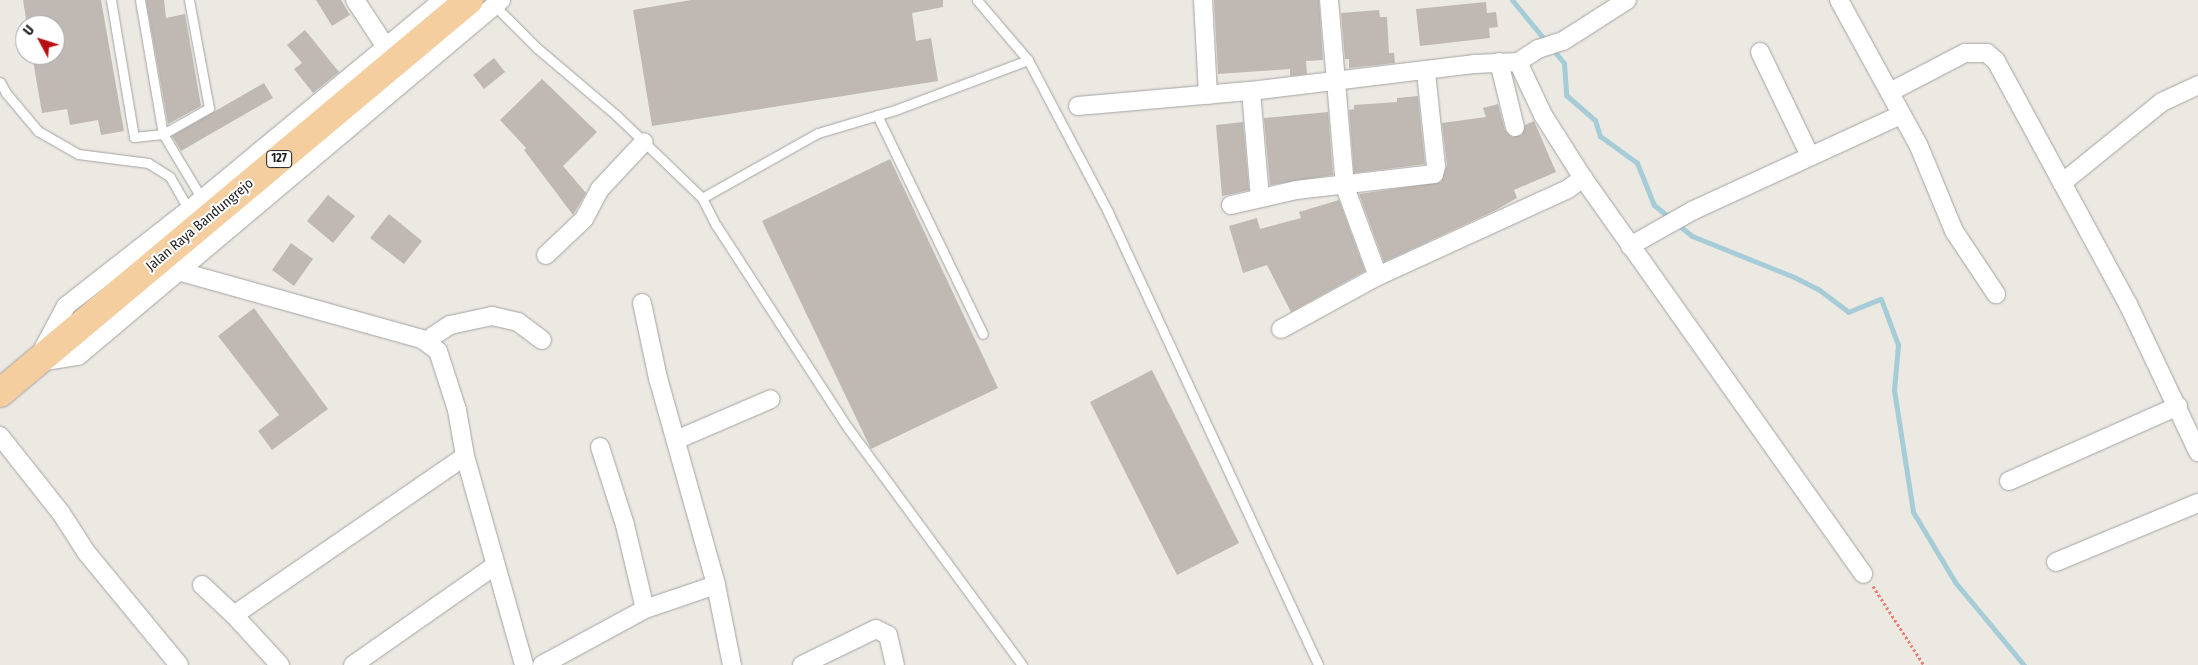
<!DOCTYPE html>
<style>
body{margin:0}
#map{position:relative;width:2198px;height:665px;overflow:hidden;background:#ece9e2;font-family:"Fira Sans Condensed",sans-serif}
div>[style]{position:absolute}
.stream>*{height:5px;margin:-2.5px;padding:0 2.5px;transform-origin:2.5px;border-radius:2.5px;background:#a5ccd7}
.building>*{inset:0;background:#c0b8b2}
.path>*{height:3px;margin-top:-1.5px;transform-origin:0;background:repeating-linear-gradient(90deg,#ee7c71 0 2.5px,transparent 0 5px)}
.roads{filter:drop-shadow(0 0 1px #a3a3a3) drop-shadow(0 0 1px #a3a3a3)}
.service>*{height:9px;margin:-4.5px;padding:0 4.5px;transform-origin:4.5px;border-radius:4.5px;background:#fff}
.minor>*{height:18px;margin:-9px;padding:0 9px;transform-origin:9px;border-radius:9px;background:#fff}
.primary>*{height:28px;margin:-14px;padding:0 14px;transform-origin:14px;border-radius:14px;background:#f4ce9f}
span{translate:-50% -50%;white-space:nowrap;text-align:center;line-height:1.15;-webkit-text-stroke:4px #fff;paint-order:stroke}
.shield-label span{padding:1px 4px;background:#fff;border:1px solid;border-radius:4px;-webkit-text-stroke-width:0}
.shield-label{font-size:12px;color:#1c1c1c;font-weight:700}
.street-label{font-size:14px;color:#1c1c1c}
.north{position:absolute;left:15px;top:15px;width:50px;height:50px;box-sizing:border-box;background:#fff;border:1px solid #a4a4a4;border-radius:50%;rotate:310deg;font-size:14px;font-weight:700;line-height:20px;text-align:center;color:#1c1c1c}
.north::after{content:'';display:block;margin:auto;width:18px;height:22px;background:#b80f12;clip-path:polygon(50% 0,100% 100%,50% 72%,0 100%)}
</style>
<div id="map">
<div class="stream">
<div style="left:1512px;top:0;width:82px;rotate:50.5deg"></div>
<div style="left:1564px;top:63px;width:32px;rotate:86deg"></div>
<div style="left:1566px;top:95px;width:38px;rotate:41deg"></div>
<div style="left:1595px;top:120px;width:17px;rotate:73deg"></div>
<div style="left:1600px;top:136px;width:46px;rotate:36.1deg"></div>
<div style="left:1637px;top:163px;width:45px;rotate:68deg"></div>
<div style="left:1654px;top:205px;width:49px;rotate:39.2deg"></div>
<div style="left:1692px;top:236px;width:110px;rotate:21.9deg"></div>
<div style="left:1794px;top:277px;width:27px;rotate:27deg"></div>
<div style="left:1818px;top:289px;width:38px;rotate:37deg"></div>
<div style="left:1848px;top:312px;width:35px;rotate:-22deg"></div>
<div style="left:1881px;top:299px;width:49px;rotate:69.7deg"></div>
<div style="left:1898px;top:345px;width:45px;rotate:95.1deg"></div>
<div style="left:1894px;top:390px;width:123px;rotate:81.1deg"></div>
<div style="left:1913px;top:512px;width:82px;rotate:59deg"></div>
<div style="left:1955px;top:582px;width:108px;rotate:50.3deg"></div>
</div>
<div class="building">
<div style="clip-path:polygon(23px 0,101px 0,124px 131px,101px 135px,98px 120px,70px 125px,67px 109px,42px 113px,32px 55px,55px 55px,55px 25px,27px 25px)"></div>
<div style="clip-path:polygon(146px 0,164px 0,166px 18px,185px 14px,201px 106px,168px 124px)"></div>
<div style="clip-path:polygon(316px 0,341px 0,350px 15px,332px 26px)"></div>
<div style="clip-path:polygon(691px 0,943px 0,943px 7px,912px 13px,916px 41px,931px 38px,938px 81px,652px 126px,633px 10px)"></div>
<div style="clip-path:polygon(1214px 0,1319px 0,1323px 60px,1306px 61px,1307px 74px,1290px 76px,1290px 69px,1218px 74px)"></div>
<div style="clip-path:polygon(1486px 2px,1487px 13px,1496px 12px,1498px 27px,1489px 28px,1490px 38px,1420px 46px,1416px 9px)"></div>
<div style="clip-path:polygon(1379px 10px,1380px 17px,1387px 17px,1389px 53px,1394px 53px,1395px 63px,1349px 68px,1349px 59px,1345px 59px,1341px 13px)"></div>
<div style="clip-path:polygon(305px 30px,339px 72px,313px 93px,294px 69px,302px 63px,287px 45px)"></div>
<div style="clip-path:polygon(494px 58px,505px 72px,484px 89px,473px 75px)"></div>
<div style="clip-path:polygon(542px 79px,597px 132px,563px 166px,586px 193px,573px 215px,524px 150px,526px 148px,500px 120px)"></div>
<div style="clip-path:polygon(264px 83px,273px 98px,181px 151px,172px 136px)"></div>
<div style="clip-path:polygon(1418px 96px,1425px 164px,1354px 173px,1349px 110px,1354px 109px,1354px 105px,1397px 102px,1397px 98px)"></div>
<div style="clip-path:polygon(1498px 104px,1505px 130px,1512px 137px,1522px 135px,1525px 125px,1534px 121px,1556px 172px,1514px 190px,1517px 198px,1494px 211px,1384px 262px,1359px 194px,1441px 182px,1447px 165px,1442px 123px,1486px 117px,1483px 108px)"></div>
<div style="clip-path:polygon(1328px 112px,1333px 175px,1270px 185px,1264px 118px)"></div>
<div style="clip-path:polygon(1243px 122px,1249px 190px,1222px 196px,1216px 125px)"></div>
<div style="clip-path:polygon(890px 159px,998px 388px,871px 449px,762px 221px)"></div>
<div style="clip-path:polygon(328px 195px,355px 216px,333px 243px,307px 221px)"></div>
<div style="clip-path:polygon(1339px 200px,1365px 271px,1291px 312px,1267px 265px,1243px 273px,1229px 226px,1257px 218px,1260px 229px,1301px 218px,1299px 212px)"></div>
<div style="clip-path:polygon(389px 214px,422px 241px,404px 264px,370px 238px)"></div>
<div style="clip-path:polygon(291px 243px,313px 259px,294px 286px,272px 270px)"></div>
<div style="clip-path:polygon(254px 308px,328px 409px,272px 450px,258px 431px,279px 415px,218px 336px)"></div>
<div style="clip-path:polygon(1152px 370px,1239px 543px,1177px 575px,1090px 402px)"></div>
</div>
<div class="path">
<div style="left:1873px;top:586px;width:94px;rotate:57.2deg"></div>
</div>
<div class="roads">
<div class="service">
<div style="left:111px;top:0;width:139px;rotate:80.5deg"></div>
<div style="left:134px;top:137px;width:29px;rotate:-6deg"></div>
<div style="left:163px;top:134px;width:53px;rotate:-29.5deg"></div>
<div style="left:209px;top:108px;width:110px;rotate:-100.5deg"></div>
<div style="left:140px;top:0;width:136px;rotate:80.3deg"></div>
<div style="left:163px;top:134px;width:76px;rotate:59deg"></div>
<div style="left:494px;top:5px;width:61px;rotate:45deg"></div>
<div style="left:537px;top:48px;width:104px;rotate:40.3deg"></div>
<div style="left:616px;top:115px;width:120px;rotate:44deg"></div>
<div style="left:702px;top:198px;width:30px;rotate:63deg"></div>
<div style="left:716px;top:225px;width:242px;rotate:57deg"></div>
<div style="left:848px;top:428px;width:294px;rotate:53.7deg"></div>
<div style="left:1028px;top:60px;width:172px;rotate:62.2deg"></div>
<div style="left:1108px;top:212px;width:499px;rotate:65.1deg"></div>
<div style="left:0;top:82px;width:13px;rotate:61deg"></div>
<div style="left:6px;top:93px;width:50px;rotate:49.9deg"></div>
<div style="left:38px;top:131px;width:46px;rotate:29.9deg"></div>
<div style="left:78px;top:154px;width:71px;rotate:7.3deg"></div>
<div style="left:148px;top:163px;width:26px;rotate:32deg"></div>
<div style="left:170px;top:177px;width:38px;rotate:60deg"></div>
<div style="left:877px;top:115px;width:243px;rotate:64.2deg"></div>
<div style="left:702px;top:198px;width:133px;rotate:-29.3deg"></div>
<div style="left:818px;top:133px;width:80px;rotate:-16.6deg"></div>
<div style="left:895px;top:110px;width:142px;rotate:-20.6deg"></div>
<div style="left:1028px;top:60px;width:79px;rotate:-130.4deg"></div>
</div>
<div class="minor">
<div style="left:355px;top:0;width:56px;rotate:56.6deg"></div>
<div style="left:1203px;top:0;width:95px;rotate:87deg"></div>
<div style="left:1329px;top:0;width:188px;rotate:85.1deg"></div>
<div style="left:1345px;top:187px;width:95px;rotate:69.7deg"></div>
<div style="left:1839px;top:0;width:164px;rotate:61.3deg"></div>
<div style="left:1918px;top:144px;width:94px;rotate:67.5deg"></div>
<div style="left:1954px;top:231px;width:76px;rotate:56.3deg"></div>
<div style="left:1760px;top:52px;width:115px;rotate:64.3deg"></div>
<div style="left:1499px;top:62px;width:67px;rotate:76.2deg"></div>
<div style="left:1518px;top:62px;width:59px;rotate:64.7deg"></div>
<div style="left:1543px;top:115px;width:75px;rotate:57.6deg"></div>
<div style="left:1583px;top:178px;width:485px;rotate:54.7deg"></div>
<div style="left:1251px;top:91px;width:107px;rotate:85.2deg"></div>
<div style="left:1890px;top:92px;width:85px;rotate:-27.5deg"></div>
<div style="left:1965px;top:53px;width:22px"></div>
<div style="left:1987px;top:53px;width:12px;rotate:42deg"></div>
<div style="left:1996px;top:61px;width:277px;rotate:61.5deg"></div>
<div style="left:2128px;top:304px;width:164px;rotate:64.7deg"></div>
<div style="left:1078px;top:106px;width:174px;rotate:-5deg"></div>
<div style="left:1251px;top:91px;width:226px;rotate:-6.9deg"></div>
<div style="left:1475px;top:64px;width:43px;rotate:-2.7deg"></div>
<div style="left:1518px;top:62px;width:24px;rotate:-33deg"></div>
<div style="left:1538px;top:49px;width:26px;rotate:-18deg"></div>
<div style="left:1563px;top:41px;width:76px;rotate:-32.6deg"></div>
<div style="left:2062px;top:183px;width:129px;rotate:-39deg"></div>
<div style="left:2162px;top:102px;width:40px;rotate:-25deg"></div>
<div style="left:1231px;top:205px;width:67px;rotate:-13deg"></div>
<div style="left:1296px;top:190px;width:139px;rotate:-6.6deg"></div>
<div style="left:1434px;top:174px;width:8px;rotate:-76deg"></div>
<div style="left:1436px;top:166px;width:95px;rotate:-96.1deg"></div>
<div style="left:1630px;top:246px;width:73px;rotate:-29.4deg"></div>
<div style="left:1694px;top:210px;width:228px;rotate:-24.7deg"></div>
<div style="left:546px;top:255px;width:52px;rotate:-43.5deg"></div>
<div style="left:584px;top:219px;width:34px;rotate:-62deg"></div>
<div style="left:600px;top:189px;width:64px;rotate:-46.9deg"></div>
<div style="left:178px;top:271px;width:253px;rotate:15.6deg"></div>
<div style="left:422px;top:339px;width:20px;rotate:37deg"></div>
<div style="left:438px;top:351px;width:62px;rotate:72.1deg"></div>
<div style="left:457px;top:410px;width:47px;rotate:80.1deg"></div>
<div style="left:465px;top:456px;width:217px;rotate:74.2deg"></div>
<div style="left:642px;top:303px;width:77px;rotate:78deg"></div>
<div style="left:658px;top:378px;width:215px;rotate:74.3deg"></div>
<div style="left:716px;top:585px;width:82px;rotate:78.7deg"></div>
<div style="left:1281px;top:329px;width:111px;rotate:-28.7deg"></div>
<div style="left:1378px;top:276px;width:209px;rotate:-24.6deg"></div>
<div style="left:1568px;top:189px;width:19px;rotate:-36deg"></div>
<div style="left:429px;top:343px;width:8px;rotate:-60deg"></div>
<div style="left:433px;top:336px;width:20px;rotate:-33deg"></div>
<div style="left:450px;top:325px;width:43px;rotate:-12.1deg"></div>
<div style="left:492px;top:316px;width:27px;rotate:13deg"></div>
<div style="left:518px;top:322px;width:30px;rotate:37deg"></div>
<div style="left:42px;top:351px;width:51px;rotate:-61.9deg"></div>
<div style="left:66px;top:306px;width:156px;rotate:-38deg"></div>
<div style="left:189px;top:210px;width:330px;rotate:-39.6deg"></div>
<div style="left:39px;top:362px;width:39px;rotate:-9deg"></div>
<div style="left:78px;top:356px;width:553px;rotate:-40.08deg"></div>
<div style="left:0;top:436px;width:98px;rotate:51.6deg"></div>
<div style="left:61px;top:513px;width:46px;rotate:57.3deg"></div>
<div style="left:86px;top:552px;width:146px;rotate:50.5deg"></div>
<div style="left:676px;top:440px;width:103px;rotate:-23.3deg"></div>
<div style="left:600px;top:447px;width:82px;rotate:72.2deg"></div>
<div style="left:625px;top:525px;width:86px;rotate:76.6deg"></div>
<div style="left:2009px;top:481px;width:185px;rotate:-23.9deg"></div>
<div style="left:2056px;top:562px;width:154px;rotate:-22.6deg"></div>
<div style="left:202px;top:585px;width:44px;rotate:43.2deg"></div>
<div style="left:234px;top:615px;width:68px;rotate:47.4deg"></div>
<div style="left:234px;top:615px;width:280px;rotate:-34.5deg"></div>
<div style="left:353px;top:665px;width:174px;rotate:-35deg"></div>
<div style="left:542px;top:665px;width:117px;rotate:-28.5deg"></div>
<div style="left:645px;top:609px;width:75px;rotate:-18.7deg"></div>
<div style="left:802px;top:665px;width:82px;rotate:-25.9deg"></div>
<div style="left:876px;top:629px;width:13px;rotate:27deg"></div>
<div style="left:888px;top:635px;width:31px;rotate:77deg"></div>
</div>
<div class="primary">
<div style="left:0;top:393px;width:612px;rotate:-39.96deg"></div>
</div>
</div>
<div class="shield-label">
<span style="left:279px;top:159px">127</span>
</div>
<div class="street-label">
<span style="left:200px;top:225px;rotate:-40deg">Jalan Raya Bandungrejo</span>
</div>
<div class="north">U</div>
</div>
